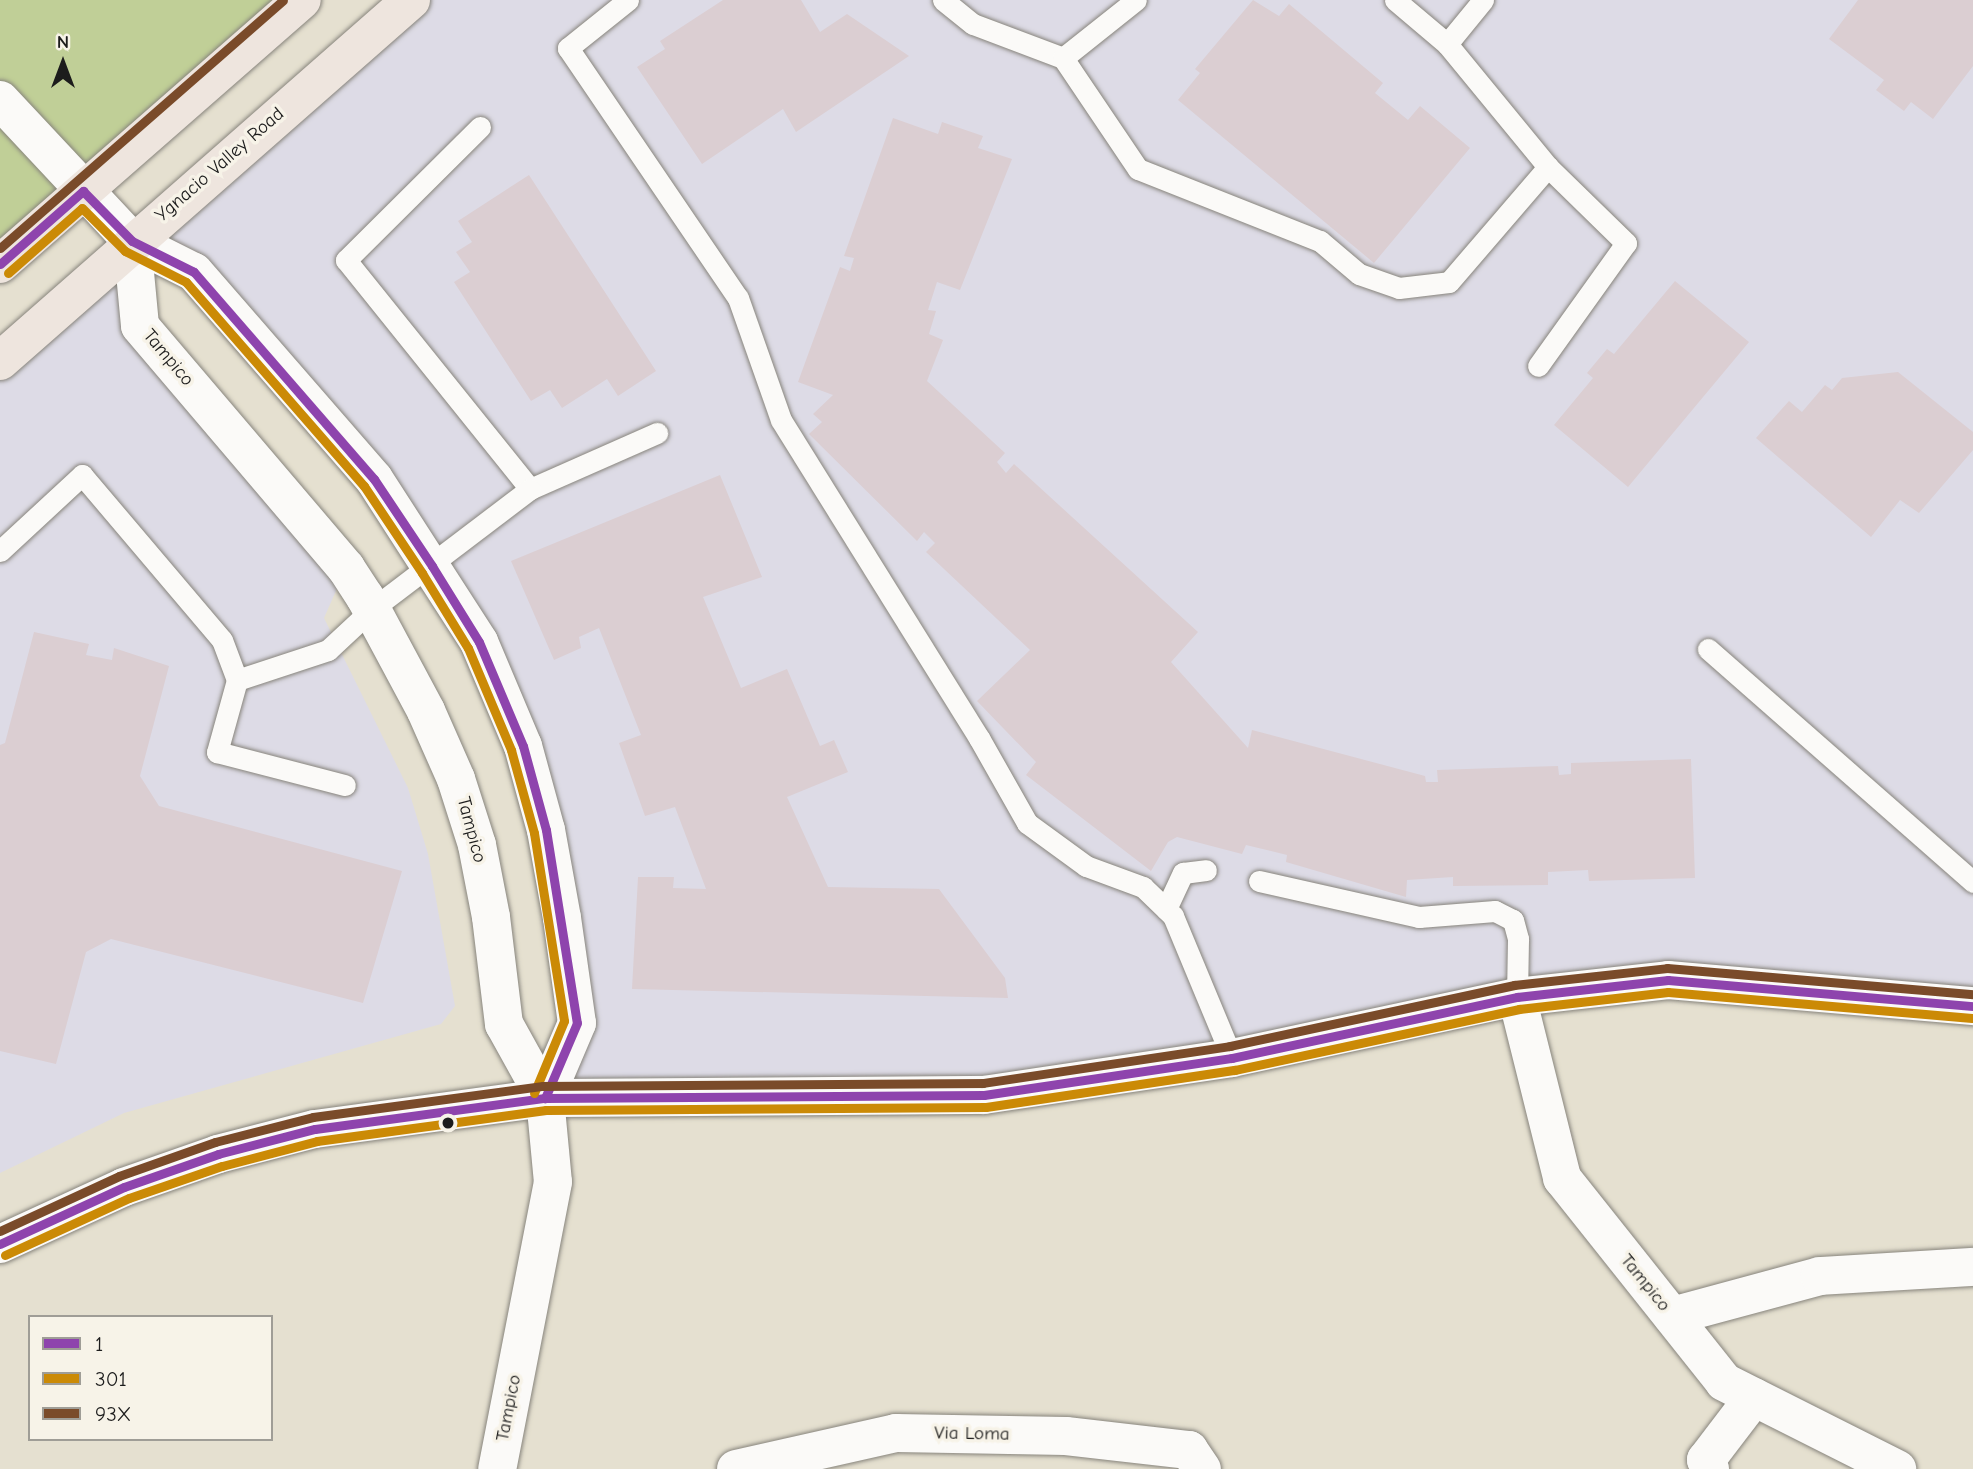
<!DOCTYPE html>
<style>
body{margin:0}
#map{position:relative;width:1973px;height:1469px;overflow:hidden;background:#e5e0d0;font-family:"Comic Neue",sans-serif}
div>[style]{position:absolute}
.built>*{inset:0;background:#dddbe6}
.green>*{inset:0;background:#c0cf97}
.building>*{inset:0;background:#dbced2}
.roads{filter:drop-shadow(0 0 2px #87847c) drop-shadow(0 0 2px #87847c)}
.service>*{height:21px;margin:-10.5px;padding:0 10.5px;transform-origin:10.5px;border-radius:10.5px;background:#fbfaf8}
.minor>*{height:38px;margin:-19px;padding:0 19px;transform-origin:19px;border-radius:19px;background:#fbfaf8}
.tertiary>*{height:38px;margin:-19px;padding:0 19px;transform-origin:19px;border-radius:19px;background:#fbfaf8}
.trunk>*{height:38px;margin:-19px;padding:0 19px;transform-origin:19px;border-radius:19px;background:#eee5de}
.bus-1>*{height:9px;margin:-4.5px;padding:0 4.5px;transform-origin:4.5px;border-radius:4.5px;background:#8e44ad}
.bus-2>*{height:9px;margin:-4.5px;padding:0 4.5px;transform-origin:4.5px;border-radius:4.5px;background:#cb8a06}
.bus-3>*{height:9px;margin:-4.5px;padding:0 4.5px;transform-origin:4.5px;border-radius:4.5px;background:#7a4b2a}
.dots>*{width:19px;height:19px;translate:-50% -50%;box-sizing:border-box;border:4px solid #f7f3e8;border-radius:50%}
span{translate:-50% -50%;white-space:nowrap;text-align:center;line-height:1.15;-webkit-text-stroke:7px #f7f3e8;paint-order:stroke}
.street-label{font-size:19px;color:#1c1c1c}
.legend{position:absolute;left:28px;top:1315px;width:245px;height:126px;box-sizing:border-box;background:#f7f3e8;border:2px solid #9f9d96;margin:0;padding:9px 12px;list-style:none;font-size:21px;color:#1c1c1c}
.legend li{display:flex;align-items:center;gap:14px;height:35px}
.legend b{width:35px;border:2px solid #9f9d96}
.north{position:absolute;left:28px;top:28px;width:70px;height:70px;-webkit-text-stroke:5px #f7f3e8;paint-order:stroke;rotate:0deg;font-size:19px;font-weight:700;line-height:28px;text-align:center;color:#1c1c1c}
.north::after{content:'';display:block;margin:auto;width:24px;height:32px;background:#1c1c1c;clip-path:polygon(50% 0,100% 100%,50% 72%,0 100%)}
</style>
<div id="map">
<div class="built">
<div style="clip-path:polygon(411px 0,1973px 0,1973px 1006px,1668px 980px,1517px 997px,1232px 1058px,984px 1095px,545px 1098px,577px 1023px,562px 918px,546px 830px,523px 746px,479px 642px,374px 479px,195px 273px,132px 242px,140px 326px,346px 568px,324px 618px,408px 788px,428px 854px,455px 1006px,441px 1024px,124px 1113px,0 1173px,0 361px,132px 241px)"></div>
</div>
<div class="green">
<div style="clip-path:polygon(0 0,302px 0,0 264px)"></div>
</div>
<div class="building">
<div style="clip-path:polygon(723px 0,801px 0,820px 32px,847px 14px,909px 56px,796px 132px,783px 109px,702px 164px,637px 67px,665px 49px,660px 41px)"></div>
<div style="clip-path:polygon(1253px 0,1279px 16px,1289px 4px,1383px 83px,1375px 93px,1408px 120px,1420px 106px,1470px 148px,1374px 263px,1178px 100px,1200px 73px,1195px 69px)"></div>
<div style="clip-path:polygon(1858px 0,1973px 0,1973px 66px,1933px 119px,1911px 102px,1904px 111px,1876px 90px,1884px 80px,1829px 39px)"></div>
<div style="clip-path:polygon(893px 118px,938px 134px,942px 122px,983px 136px,978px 148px,1012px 159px,960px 290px,937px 282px,928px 310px,936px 311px,929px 334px,943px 340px,927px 381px,1005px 453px,997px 462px,1006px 473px,1014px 464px,1198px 632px,1171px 662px,1248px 748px,1252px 730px,1425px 776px,1426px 782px,1438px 782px,1437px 770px,1558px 766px,1559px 775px,1571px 774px,1571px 763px,1691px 759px,1695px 878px,1589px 881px,1588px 870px,1548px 872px,1548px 885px,1453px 886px,1453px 877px,1407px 880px,1406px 897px,1286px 862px,1287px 855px,1246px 845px,1242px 854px,1177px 837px,1168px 842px,1151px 871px,1026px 775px,1036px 762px,977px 701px,1030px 650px,926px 552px,935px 543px,924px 532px,917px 541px,809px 434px,822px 422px,813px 414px,833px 395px,798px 382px,840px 267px,850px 271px,854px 258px,844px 256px)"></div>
<div style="clip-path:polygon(529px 175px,656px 371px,618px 396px,607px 379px,562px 408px,550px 390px,531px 401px,454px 282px,470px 272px,456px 252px,472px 242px,458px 221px)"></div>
<div style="clip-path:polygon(1675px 281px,1749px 342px,1628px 487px,1554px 425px,1593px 378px,1587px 373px,1607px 349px,1614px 354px)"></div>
<div style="clip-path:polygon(1898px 372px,1973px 432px,1973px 450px,1919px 513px,1900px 500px,1871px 537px,1756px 438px,1789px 401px,1802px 412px,1825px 385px,1832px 390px,1842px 378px)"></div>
<div style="clip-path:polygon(720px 475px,762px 577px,703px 597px,741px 688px,787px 669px,820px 746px,834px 740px,848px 772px,787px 797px,828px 887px,939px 889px,1005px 978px,1008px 998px,632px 989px,638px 877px,674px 877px,673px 888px,706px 889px,675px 807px,645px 816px,619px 743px,641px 735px,599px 628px,579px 637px,581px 648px,554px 660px,511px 561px)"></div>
<div style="clip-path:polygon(34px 632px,89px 644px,86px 655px,112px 660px,114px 648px,169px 666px,140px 776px,159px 806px,402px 871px,363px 1003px,111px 939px,86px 952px,56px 1064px,0 1051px,0 745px,5px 743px)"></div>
</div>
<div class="roads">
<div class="service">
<div style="left:628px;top:0;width:77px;rotate:141.3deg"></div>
<div style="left:568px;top:48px;width:302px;rotate:55.8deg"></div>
<div style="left:738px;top:298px;width:129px;rotate:70.6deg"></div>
<div style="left:781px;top:420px;width:375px;rotate:58.1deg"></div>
<div style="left:979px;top:738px;width:98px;rotate:60.5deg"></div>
<div style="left:1027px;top:823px;width:73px;rotate:36.1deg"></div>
<div style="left:1086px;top:866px;width:61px;rotate:20.2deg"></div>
<div style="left:1143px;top:887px;width:42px;rotate:44deg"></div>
<div style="left:1173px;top:916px;width:154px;rotate:67.4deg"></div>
<div style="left:943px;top:0;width:38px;rotate:39deg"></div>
<div style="left:973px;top:24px;width:96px;rotate:20.7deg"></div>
<div style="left:1063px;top:58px;width:134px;rotate:56deg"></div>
<div style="left:1138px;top:169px;width:196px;rotate:21.6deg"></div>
<div style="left:1320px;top:241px;width:51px;rotate:40.2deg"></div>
<div style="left:1359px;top:274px;width:42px;rotate:19.3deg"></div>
<div style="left:1399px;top:288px;width:50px;rotate:-6.8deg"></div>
<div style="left:1449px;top:282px;width:152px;rotate:-49.3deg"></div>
<div style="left:1395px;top:0;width:68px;rotate:40.2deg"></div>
<div style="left:1447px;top:44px;width:57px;rotate:-50.7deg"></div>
<div style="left:1447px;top:44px;width:159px;rotate:50.6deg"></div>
<div style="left:1548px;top:167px;width:109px;rotate:44.3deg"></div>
<div style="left:1626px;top:243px;width:151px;rotate:125.6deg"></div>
<div style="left:1063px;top:58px;width:93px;rotate:-38.5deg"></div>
<div style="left:480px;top:127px;width:189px;rotate:135.2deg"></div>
<div style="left:346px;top:260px;width:294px;rotate:51.2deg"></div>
<div style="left:530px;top:489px;width:139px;rotate:-23.8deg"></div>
<div style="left:0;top:551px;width:112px;rotate:-42.8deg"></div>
<div style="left:82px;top:475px;width:216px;rotate:49.7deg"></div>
<div style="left:222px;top:640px;width:43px;rotate:69.4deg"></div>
<div style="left:237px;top:680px;width:96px;rotate:-18.2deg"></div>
<div style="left:328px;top:650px;width:60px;rotate:-43deg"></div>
<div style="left:372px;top:609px;width:198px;rotate:-37.2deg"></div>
<div style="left:1708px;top:649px;width:353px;rotate:41.3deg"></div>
<div style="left:237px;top:680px;width:75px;rotate:105.5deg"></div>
<div style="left:217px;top:752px;width:132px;rotate:14.5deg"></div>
<div style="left:1259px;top:881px;width:164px;rotate:12.7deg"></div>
<div style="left:1419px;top:917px;width:76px;rotate:-4.5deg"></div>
<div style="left:1495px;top:911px;width:20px;rotate:27deg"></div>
<div style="left:1513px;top:920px;width:20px;rotate:75deg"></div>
<div style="left:1518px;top:939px;width:58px;rotate:91deg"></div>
<div style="left:1166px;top:909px;width:40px;rotate:-65deg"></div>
<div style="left:1183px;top:873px;width:23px;rotate:-7deg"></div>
</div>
<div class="minor">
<div style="left:132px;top:241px;width:85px;rotate:84.6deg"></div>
<div style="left:140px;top:326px;width:318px;rotate:49.6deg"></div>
<div style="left:346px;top:568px;width:35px;rotate:57deg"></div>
<div style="left:365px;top:597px;width:129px;rotate:61.8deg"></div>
<div style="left:426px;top:711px;width:74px;rotate:66.2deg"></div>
<div style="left:456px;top:779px;width:69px;rotate:72.3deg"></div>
<div style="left:477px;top:845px;width:73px;rotate:79deg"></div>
<div style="left:491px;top:917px;width:108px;rotate:83.1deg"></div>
<div style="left:504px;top:1024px;width:85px;rotate:61deg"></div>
<div style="left:545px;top:1098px;width:84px;rotate:84.6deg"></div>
<div style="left:553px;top:1182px;width:292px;rotate:101deg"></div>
<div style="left:132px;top:241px;width:69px;rotate:26.6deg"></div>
<div style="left:194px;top:272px;width:274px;rotate:49deg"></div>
<div style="left:374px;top:479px;width:194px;rotate:57.2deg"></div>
<div style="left:479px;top:642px;width:113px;rotate:67.1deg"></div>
<div style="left:523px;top:746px;width:87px;rotate:74.7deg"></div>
<div style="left:546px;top:830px;width:89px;rotate:79.7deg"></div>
<div style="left:562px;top:918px;width:106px;rotate:81.9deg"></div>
<div style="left:577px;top:1023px;width:82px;rotate:113.1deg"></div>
<div style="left:1517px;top:997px;width:187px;rotate:76deg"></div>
<div style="left:1562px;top:1178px;width:260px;rotate:51.5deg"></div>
<div style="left:1724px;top:1382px;width:194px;rotate:26.7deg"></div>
<div style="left:0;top:1244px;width:136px;rotate:-24.7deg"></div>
<div style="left:124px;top:1187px;width:100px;rotate:-19.3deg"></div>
<div style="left:218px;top:1154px;width:100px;rotate:-14.5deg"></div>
<div style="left:315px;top:1129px;width:232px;rotate:-7.7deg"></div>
<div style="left:545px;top:1098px;width:439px;rotate:-0.4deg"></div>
<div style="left:984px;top:1095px;width:251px;rotate:-8.5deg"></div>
<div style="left:1232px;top:1058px;width:291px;rotate:-12.1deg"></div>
<div style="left:1517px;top:997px;width:152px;rotate:-6.4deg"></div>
<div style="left:1668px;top:980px;width:306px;rotate:4.9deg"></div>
<div style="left:1672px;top:1316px;width:153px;rotate:-15.1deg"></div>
<div style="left:1820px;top:1276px;width:153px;rotate:-3.4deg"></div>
<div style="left:736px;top:1469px;width:164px;rotate:-12.7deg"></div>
<div style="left:896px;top:1433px;width:170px;rotate:1deg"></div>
<div style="left:1066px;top:1436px;width:124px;rotate:6.5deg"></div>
<div style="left:1189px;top:1450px;width:23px;rotate:56deg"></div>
<div style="left:1710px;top:1469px;width:10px;rotate:-114deg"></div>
<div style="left:1706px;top:1460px;width:79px;rotate:-52.7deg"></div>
</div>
<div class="tertiary">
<div style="left:0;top:100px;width:193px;rotate:46.9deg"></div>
</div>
<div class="trunk">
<div style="left:0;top:264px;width:401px;rotate:-41.2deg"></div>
<div style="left:0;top:361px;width:547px;rotate:-41.29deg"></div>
</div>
</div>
<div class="bus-1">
<div style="left:0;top:264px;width:111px;rotate:-41.3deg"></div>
<div style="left:83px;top:191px;width:70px;rotate:45.6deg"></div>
<div style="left:132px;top:241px;width:69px;rotate:26.6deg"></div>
<div style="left:194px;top:272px;width:274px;rotate:49deg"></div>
<div style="left:374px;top:479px;width:105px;rotate:56.3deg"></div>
<div style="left:432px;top:566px;width:89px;rotate:58.3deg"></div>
<div style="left:479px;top:642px;width:113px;rotate:67.1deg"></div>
<div style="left:523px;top:746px;width:87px;rotate:74.7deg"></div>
<div style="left:546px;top:830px;width:195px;rotate:80.9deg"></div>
<div style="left:577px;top:1023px;width:82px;rotate:113.1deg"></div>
<div style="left:0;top:1244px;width:136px;rotate:-24.7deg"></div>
<div style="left:124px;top:1187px;width:100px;rotate:-19.3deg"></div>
<div style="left:218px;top:1154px;width:100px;rotate:-14.5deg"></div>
<div style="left:315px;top:1129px;width:232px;rotate:-7.7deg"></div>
<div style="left:545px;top:1098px;width:439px;rotate:-0.4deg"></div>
<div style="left:984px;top:1095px;width:251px;rotate:-8.5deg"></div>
<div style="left:1232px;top:1058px;width:291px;rotate:-12.1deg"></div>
<div style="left:1517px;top:997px;width:152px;rotate:-6.4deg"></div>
<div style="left:1668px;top:980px;width:306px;rotate:4.9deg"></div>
</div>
<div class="bus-2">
<div style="left:8px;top:273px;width:98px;rotate:-41.3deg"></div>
<div style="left:82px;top:208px;width:61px;rotate:45deg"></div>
<div style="left:125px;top:251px;width:68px;rotate:26.9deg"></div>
<div style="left:186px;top:282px;width:271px;rotate:48.9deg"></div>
<div style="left:364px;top:486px;width:105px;rotate:56.3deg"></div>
<div style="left:422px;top:573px;width:88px;rotate:58.5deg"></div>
<div style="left:468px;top:648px;width:111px;rotate:67.1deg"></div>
<div style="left:511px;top:750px;width:86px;rotate:74.5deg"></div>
<div style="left:534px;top:833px;width:190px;rotate:80.9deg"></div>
<div style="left:564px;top:1021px;width:78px;rotate:112.6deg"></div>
<div style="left:5px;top:1255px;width:136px;rotate:-24.7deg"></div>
<div style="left:129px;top:1198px;width:98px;rotate:-19deg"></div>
<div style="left:222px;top:1166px;width:98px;rotate:-14.7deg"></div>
<div style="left:317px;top:1141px;width:231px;rotate:-7.7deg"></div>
<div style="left:546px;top:1110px;width:440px;rotate:-0.4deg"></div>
<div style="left:986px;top:1107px;width:252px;rotate:-8.5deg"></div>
<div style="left:1235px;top:1070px;width:290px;rotate:-12.1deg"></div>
<div style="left:1519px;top:1009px;width:150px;rotate:-6.5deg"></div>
<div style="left:1668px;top:992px;width:305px;rotate:4.9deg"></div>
</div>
<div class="bus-3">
<div style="left:0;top:248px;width:376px;rotate:-41.2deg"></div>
<div style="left:0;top:1231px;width:131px;rotate:-24.8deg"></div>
<div style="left:119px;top:1176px;width:102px;rotate:-19.5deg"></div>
<div style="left:215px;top:1142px;width:101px;rotate:-14.3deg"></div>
<div style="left:313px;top:1117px;width:232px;rotate:-7.7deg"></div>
<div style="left:543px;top:1086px;width:440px;rotate:-0.4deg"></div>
<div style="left:983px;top:1083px;width:250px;rotate:-8.5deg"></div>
<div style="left:1230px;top:1046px;width:290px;rotate:-12.1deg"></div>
<div style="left:1514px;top:985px;width:154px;rotate:-6.3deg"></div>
<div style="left:1667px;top:968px;width:307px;rotate:4.9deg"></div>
</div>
<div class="dots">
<div style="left:448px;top:1123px;background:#1c1c1c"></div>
</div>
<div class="street-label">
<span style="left:220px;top:165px;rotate:-41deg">Ygnacio Valley Road</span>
<span style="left:168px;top:358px;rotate:50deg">Tampico</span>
<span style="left:471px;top:830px;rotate:75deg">Tampico</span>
<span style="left:1645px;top:1283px;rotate:51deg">Tampico</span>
<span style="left:509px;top:1408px;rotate:-79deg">Tampico</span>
<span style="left:972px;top:1434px;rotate:1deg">Via Loma</span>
</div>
<ul class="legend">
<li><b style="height:9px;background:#8e44ad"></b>1</li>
<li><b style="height:9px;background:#cb8a06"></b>301</li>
<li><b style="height:9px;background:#7a4b2a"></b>93X</li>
</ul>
<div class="north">N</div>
</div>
